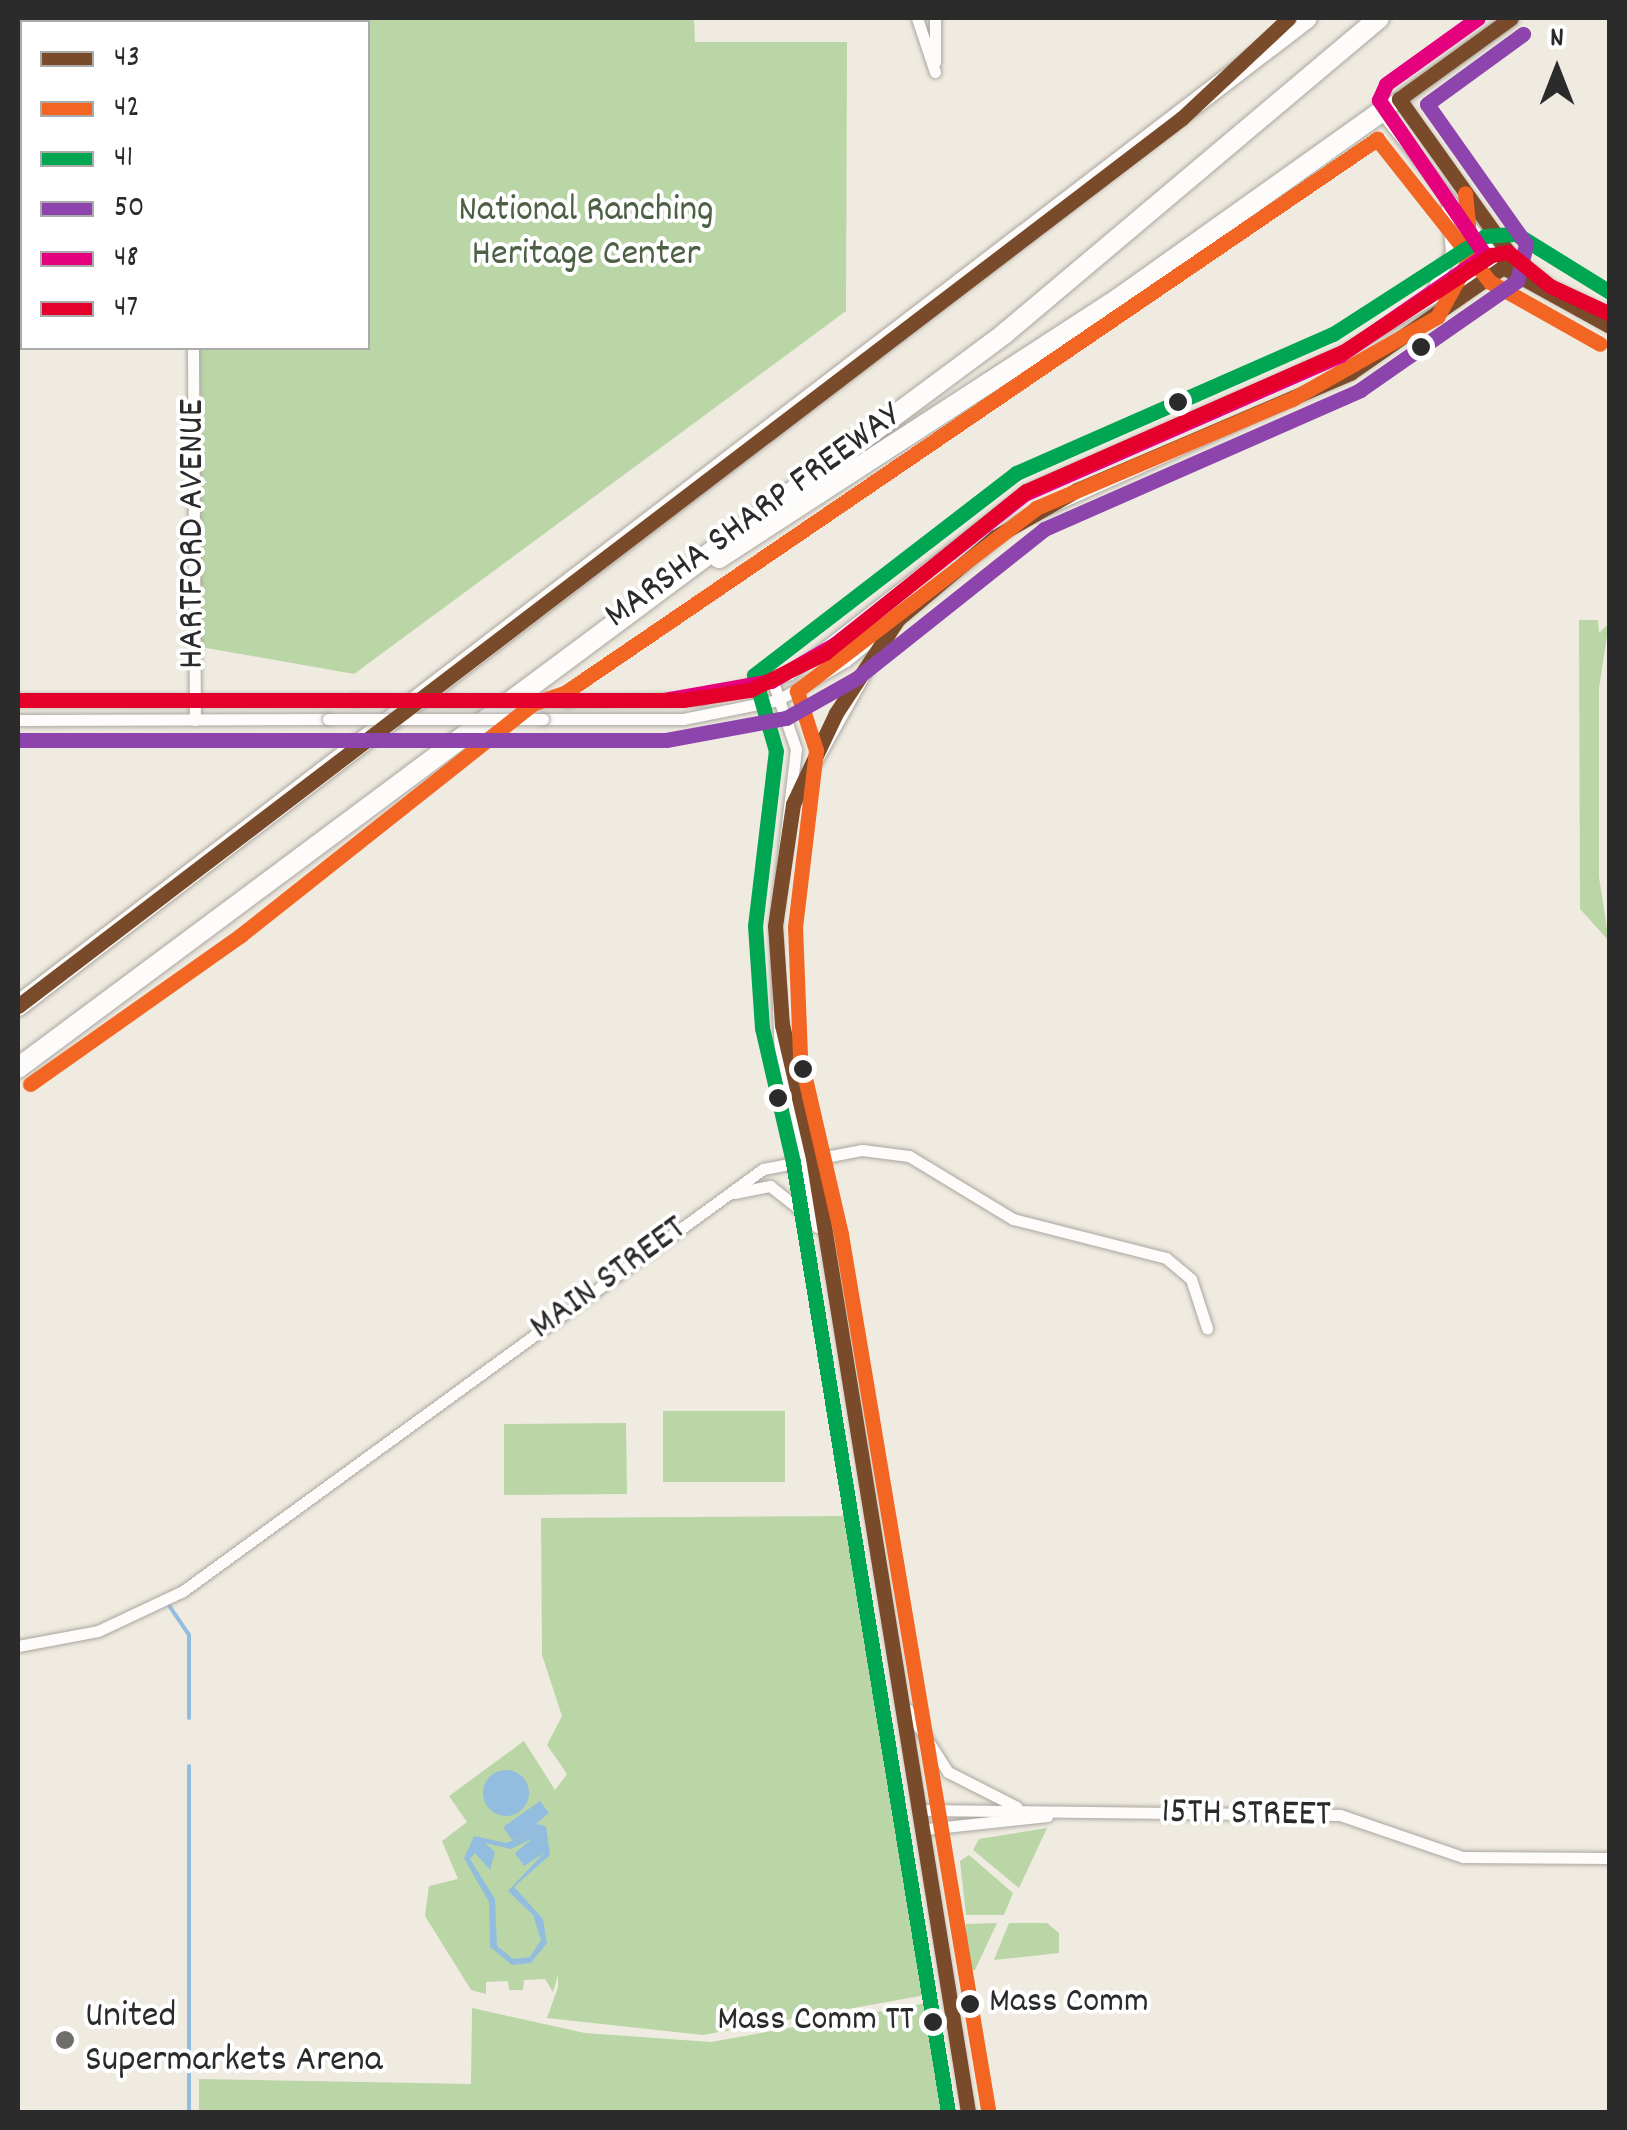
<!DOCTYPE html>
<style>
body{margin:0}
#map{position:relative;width:1627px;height:2130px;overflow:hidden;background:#f0ebe0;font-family:Dekko,sans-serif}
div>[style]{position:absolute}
.green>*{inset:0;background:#bad5a6}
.water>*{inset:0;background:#93bdde}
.round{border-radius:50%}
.stream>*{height:4px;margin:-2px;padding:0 2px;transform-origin:2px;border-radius:2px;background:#93bdde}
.roads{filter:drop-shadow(0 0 2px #a9a6a0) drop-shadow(0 0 2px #a9a6a0)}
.street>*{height:11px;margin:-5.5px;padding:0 5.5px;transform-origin:5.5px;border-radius:5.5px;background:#fdfcfa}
.secondary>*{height:15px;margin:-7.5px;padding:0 7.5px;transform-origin:7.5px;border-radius:7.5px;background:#fdfcfa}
.highway>*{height:20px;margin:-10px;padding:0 10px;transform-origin:10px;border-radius:10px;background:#fdfcfa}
.bridges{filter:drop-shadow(0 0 2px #a9a6a0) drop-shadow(0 0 2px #a9a6a0)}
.street-bridge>*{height:11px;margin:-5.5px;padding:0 5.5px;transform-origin:5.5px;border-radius:5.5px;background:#fdfcfa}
.bus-1>*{height:15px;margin:-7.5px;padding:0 7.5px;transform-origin:7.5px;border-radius:7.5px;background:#7a4b2a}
.bus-2>*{height:15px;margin:-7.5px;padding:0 7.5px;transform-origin:7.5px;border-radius:7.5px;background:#f26522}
.bus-3>*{height:15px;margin:-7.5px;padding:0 7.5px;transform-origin:7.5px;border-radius:7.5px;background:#00a651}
.bus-4>*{height:15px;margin:-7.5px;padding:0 7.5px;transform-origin:7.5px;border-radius:7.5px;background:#8e44ad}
.bus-5>*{height:15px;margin:-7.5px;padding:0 7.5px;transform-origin:7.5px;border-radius:7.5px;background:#e5007d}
.bus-6>*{height:15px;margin:-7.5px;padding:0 7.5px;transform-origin:7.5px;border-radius:7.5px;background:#e4002b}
.dots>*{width:28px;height:28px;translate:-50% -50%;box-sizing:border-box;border:5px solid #fff;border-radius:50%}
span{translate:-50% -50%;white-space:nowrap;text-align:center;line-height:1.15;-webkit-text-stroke:8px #fff;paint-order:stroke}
.bus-label{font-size:36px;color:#2b2b2b}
.left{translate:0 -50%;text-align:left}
.right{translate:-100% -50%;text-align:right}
.park-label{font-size:38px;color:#4d6045}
.street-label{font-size:38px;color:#2b2b2b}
.poi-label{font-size:38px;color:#2b2b2b}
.frame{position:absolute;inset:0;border:20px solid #2b2b2b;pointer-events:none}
.legend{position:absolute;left:20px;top:20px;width:350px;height:330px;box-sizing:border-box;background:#fff;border:2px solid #aaa;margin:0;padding:12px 18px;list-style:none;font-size:30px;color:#2b2b2b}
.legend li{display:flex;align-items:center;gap:20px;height:50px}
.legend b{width:50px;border:2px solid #aaa}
.north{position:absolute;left:1507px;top:20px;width:100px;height:100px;-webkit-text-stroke:8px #fff;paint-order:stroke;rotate:0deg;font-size:28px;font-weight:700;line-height:40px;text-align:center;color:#2b2b2b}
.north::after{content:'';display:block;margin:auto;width:35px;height:45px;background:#2b2b2b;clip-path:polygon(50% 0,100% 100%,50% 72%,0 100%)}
</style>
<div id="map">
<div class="green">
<div style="clip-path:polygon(321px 18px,694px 18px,695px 42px,847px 42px,846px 311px,354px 674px,201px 647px,199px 348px,368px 348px,368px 22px)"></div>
<div style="clip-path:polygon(1579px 620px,1598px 620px,1599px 633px,1609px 623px,1599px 688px,1599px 877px,1609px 941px,1580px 909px)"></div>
<div style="clip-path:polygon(663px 1411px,785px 1411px,785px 1482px,663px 1482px)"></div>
<div style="clip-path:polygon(626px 1423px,627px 1494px,504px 1495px,504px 1424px)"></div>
<div style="clip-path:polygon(847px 1516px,931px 1994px,703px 2035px,547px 2018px,558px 1987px,558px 1975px,553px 1992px,545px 1979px,524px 1980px,523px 1990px,509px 1990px,508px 1981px,486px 1982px,486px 1994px,471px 1990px,425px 1916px,429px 1886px,458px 1879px,442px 1841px,467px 1822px,449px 1796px,524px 1741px,555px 1790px,567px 1774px,547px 1745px,562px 1716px,542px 1655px,541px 1518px)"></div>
<div style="clip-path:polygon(1047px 1828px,1019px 1888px,973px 1850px,979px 1839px)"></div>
<div style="clip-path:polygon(969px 1855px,1013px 1893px,1004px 1915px,966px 1915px,960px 1861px)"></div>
<div style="clip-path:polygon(997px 1923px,975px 1970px,967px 1971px,966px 1924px)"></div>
<div style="clip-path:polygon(1009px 1923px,1047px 1923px,1059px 1933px,1059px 1953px,994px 1960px)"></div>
<div style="clip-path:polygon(932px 2002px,946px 2112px,199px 2112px,199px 2079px,471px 2084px,472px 2008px,585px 2033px,711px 2042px)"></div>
</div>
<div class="water">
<div class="round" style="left:483px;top:1770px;width:46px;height:46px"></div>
<div style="clip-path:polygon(evenodd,540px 1801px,549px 1813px,536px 1824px,546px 1826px,550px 1855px,514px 1887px,543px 1919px,547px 1943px,531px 1963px,512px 1965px,490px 1947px,489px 1902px,464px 1858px,474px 1836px,506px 1843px,534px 1831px,512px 1840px,503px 1827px,540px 1801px,533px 1838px,515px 1853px,524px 1866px,544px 1853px,508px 1891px,533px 1915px,541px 1940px,530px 1957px,513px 1959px,497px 1946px,495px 1899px,470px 1859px,475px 1853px,490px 1870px,495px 1852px,485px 1843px,511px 1849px,533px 1838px)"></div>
</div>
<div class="stream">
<div style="left:166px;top:1601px;width:41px;rotate:55.9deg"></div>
<div style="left:189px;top:1635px;width:83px;rotate:90deg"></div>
<div style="left:189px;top:1766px;width:346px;rotate:90deg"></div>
</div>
<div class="roads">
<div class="street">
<div style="left:917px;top:18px;width:57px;rotate:71.6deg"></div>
<div style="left:935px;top:18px;width:44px;rotate:90deg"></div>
<div style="left:1399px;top:99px;width:188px;rotate:54.5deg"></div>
<div style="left:1508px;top:252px;width:54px;rotate:39deg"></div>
<div style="left:1550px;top:286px;width:66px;rotate:25deg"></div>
<div style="left:1381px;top:112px;width:197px;rotate:51.8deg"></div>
<div style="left:1503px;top:267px;width:122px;rotate:28.9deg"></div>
<div style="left:1430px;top:295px;width:48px;rotate:-64deg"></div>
<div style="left:1451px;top:252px;width:48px;rotate:-94.8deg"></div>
<div style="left:18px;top:298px;width:4px"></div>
<div style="left:193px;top:348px;width:372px;rotate:89.7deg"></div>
<div style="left:773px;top:682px;width:71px;rotate:71.1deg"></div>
<div style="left:796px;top:749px;width:178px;rotate:96.8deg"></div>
<div style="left:775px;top:926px;width:133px;rotate:87.8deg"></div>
<div style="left:780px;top:1059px;width:172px;rotate:77.6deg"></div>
<div style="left:18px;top:700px;width:336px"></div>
<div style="left:568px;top:701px;width:132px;rotate:-0.9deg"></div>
<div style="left:700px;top:699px;width:93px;rotate:-15.5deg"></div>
<div style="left:790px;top:674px;width:299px;rotate:-37.8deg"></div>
<div style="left:1026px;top:491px;width:346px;rotate:-23.7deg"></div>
<div style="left:1343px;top:352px;width:193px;rotate:-31.2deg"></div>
<div style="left:543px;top:719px;width:140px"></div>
<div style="left:683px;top:719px;width:97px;rotate:-11.3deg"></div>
<div style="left:778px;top:700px;width:78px;rotate:-29.8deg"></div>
<div style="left:846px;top:661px;width:220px;rotate:-39.1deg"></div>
<div style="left:1017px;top:522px;width:365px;rotate:-24.1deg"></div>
<div style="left:1350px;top:373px;width:186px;rotate:-34.7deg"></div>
<div style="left:1503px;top:267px;width:16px;rotate:-72deg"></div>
<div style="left:18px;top:720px;width:310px;rotate:-0.2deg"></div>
<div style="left:796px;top:797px;width:187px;rotate:-60.8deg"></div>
<div style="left:782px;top:1025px;width:137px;rotate:76.9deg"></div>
<div style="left:813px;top:1158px;width:967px;rotate:80.77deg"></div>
<div style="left:734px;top:1193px;width:37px;rotate:-11deg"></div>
<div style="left:770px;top:1186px;width:48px;rotate:38.3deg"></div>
<div style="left:18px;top:1646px;width:81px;rotate:-10.6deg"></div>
<div style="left:98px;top:1631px;width:94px;rotate:-25.2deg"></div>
<div style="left:183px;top:1591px;width:717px;rotate:-36.04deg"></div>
<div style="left:763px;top:1169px;width:101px;rotate:-10.9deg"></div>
<div style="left:862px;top:1150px;width:47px;rotate:7.3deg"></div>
<div style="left:909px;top:1156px;width:122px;rotate:31.2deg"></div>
<div style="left:1013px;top:1219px;width:158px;rotate:14.3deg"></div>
<div style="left:1166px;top:1258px;width:33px;rotate:40deg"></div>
<div style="left:1191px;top:1279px;width:52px;rotate:71.9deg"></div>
<div style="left:908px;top:1710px;width:74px;rotate:57.2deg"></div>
<div style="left:948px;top:1772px;width:77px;rotate:26.9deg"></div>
<div style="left:922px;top:1810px;width:418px;rotate:0.7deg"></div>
<div style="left:1340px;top:1815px;width:130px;rotate:18.9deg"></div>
<div style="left:1463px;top:1857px;width:147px;rotate:0.4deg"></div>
<div style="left:926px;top:1829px;width:122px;rotate:-6.1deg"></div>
</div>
<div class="secondary">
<div style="left:1381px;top:112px;width:160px;rotate:-35.9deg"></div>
</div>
<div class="highway">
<div style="left:719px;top:558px;width:477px;rotate:-33deg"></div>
<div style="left:1119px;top:298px;width:321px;rotate:-35.4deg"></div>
<div style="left:18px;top:1006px;width:1624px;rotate:-37.47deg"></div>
<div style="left:18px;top:1068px;width:1229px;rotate:-36.66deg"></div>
<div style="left:1004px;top:334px;width:490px;rotate:-40.1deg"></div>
</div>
</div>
<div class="bridges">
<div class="street-bridge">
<div style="left:354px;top:700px;width:214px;rotate:0.3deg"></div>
<div style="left:328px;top:719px;width:215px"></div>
</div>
</div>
<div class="bus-1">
<div style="left:1503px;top:267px;width:122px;rotate:28.9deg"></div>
<div style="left:18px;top:1006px;width:1464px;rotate:-37.34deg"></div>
<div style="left:1182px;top:118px;width:146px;rotate:-43.1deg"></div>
<div style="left:968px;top:2112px;width:967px;rotate:-99.23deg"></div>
<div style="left:813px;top:1158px;width:137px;rotate:-103.1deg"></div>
<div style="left:782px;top:1025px;width:99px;rotate:-94deg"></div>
<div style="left:775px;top:926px;width:123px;rotate:-81.6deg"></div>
<div style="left:793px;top:804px;width:101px;rotate:-64.7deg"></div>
<div style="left:836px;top:713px;width:113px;rotate:-56.6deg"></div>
<div style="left:898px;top:619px;width:127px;rotate:-40.2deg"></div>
<div style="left:995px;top:537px;width:95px;rotate:-29.8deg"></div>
<div style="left:1077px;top:490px;width:297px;rotate:-23.2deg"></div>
<div style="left:1350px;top:373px;width:186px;rotate:-34.7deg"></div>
<div style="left:1503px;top:267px;width:16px;rotate:-72deg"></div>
<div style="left:1508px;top:252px;width:188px;rotate:-125.5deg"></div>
<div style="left:1399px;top:99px;width:138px;rotate:-35.9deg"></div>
</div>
<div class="bus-2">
<div style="left:30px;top:1084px;width:258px;rotate:-35.2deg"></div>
<div style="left:241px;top:935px;width:372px;rotate:-38.4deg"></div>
<div style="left:532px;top:704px;width:36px;rotate:-19deg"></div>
<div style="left:566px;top:692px;width:982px;rotate:-34.29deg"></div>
<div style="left:1377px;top:139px;width:182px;rotate:51.7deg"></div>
<div style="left:1490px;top:282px;width:126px;rotate:29.4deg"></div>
<div style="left:988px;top:2109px;width:887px;rotate:-99.54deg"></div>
<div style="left:841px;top:1234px;width:183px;rotate:-103deg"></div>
<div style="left:800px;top:1056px;width:129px;rotate:-92.2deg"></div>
<div style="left:795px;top:927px;width:178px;rotate:-83.2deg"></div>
<div style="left:816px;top:750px;width:62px;rotate:-107.9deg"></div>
<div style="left:797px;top:691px;width:301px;rotate:-37.4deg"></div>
<div style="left:1036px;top:508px;width:278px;rotate:-23.1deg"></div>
<div style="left:1292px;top:399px;width:167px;rotate:-29.5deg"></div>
<div style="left:1437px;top:317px;width:70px;rotate:-60.9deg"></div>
<div style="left:1471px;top:256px;width:63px;rotate:-95.4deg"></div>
</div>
<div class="bus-3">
<div style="left:948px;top:2112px;width:963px;rotate:-99.27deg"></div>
<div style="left:793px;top:1162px;width:138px;rotate:-103deg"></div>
<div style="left:762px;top:1028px;width:102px;rotate:-93.9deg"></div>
<div style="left:755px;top:926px;width:176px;rotate:-83.2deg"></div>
<div style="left:776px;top:751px;width:79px;rotate:-106.1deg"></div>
<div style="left:754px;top:675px;width:331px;rotate:-37.6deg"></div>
<div style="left:1016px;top:473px;width:346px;rotate:-23.7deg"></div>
<div style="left:1333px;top:334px;width:181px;rotate:-32.8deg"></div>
<div style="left:1485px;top:236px;width:31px;rotate:-4deg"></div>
<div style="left:1516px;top:234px;width:110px;rotate:31.7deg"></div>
</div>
<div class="bus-4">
<div style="left:18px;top:740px;width:648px"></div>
<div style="left:666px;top:740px;width:122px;rotate:-10.4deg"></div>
<div style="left:786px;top:718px;width:81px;rotate:-29.4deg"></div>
<div style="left:857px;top:678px;width:239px;rotate:-38.5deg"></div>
<div style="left:1044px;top:529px;width:345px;rotate:-23.7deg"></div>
<div style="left:1360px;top:390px;width:191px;rotate:-34.8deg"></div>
<div style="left:1517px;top:281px;width:38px;rotate:-76deg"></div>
<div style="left:1526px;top:244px;width:171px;rotate:-125.3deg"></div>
<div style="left:1427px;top:104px;width:119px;rotate:-36.1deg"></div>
</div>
<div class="bus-5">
<div style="left:18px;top:700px;width:646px"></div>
<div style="left:664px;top:700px;width:109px;rotate:-10.1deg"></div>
<div style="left:771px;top:681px;width:74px;rotate:-30deg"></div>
<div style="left:835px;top:644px;width:241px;rotate:-38.4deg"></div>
<div style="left:1024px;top:494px;width:345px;rotate:-23.7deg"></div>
<div style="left:1340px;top:355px;width:176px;rotate:-34.6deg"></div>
<div style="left:1485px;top:255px;width:188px;rotate:-124.4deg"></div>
<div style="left:1379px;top:100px;width:17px;rotate:-66deg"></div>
<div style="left:1386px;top:84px;width:113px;rotate:-35.7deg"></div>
</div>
<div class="bus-6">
<div style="left:18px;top:700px;width:665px"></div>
<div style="left:683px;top:700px;width:68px;rotate:-8.5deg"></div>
<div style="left:750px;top:690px;width:84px;rotate:-26.3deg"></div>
<div style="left:825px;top:653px;width:258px;rotate:-38.9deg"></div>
<div style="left:1026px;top:491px;width:346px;rotate:-23.7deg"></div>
<div style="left:1343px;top:352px;width:178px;rotate:-33.1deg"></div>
<div style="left:1492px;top:255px;width:16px;rotate:-11deg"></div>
<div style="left:1508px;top:252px;width:54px;rotate:39deg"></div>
<div style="left:1550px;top:286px;width:66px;rotate:25deg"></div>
</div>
<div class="dots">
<div style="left:1421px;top:347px;background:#2b2b2b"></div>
<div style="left:1178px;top:402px;background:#2b2b2b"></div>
<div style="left:803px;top:1069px;background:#2b2b2b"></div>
<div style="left:778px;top:1098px;background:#2b2b2b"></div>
<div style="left:970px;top:2004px;background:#2b2b2b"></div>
<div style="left:933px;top:2022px;background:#2b2b2b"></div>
<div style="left:65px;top:2040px;background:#706e6a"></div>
</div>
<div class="bus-label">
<span class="left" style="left:989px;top:2004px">Mass Comm</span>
<span class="right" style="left:914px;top:2022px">Mass Comm TT</span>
</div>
<div class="park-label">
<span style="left:586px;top:234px">National Ranching<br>Heritage Center</span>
</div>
<div class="street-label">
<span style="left:754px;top:517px;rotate:-36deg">MARSHA SHARP FREEWAY</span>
<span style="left:194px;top:534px;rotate:-90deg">HARTFORD AVENUE</span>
<span style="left:609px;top:1279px;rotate:-36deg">MAIN STREET</span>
<span style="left:1246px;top:1815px;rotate:1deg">15TH STREET</span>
</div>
<div class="poi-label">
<span class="left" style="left:85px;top:2040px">United<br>Supermarkets Arena</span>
</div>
<div class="frame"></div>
<ul class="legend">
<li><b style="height:12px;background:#7a4b2a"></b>43</li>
<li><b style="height:12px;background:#f26522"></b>42</li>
<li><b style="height:12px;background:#00a651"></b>41</li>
<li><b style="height:12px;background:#8e44ad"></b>50</li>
<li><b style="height:12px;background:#e5007d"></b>48</li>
<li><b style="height:12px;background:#e4002b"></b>47</li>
</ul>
<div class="north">N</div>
</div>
